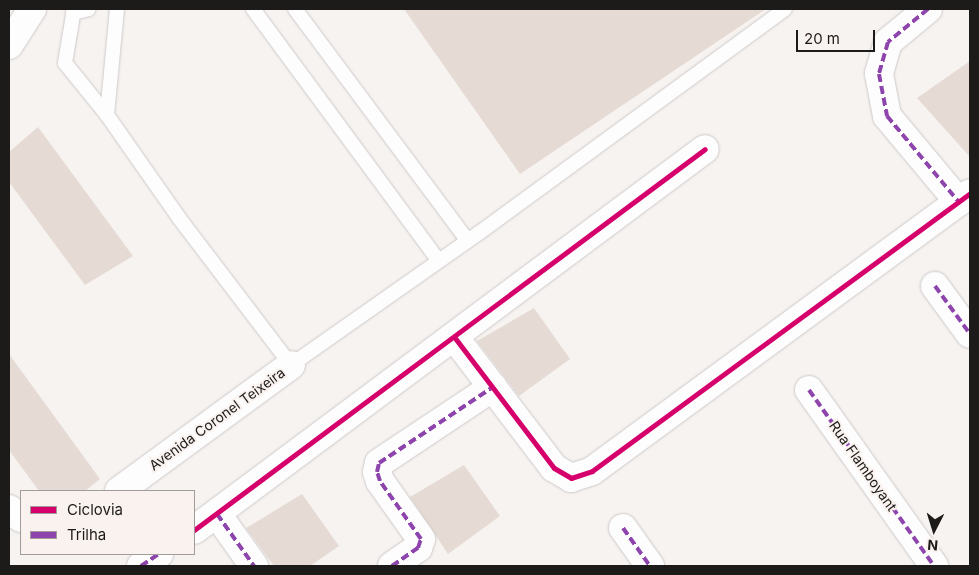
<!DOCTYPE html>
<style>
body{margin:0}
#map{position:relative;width:979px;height:575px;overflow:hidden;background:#f7f3f1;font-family:Inter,sans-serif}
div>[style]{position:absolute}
.building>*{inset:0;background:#e5dad4}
.roads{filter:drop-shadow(0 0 1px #cdcac9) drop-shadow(0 0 1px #cdcac9)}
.lane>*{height:14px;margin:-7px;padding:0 7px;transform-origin:7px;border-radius:7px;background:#fefdfd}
.street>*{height:28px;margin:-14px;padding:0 14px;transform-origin:14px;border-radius:14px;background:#fefdfd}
.quiet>*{height:4px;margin-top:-2px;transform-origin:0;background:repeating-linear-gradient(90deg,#8e44ad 0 8px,transparent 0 12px)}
.cycleway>*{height:5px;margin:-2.5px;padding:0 2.5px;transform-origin:2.5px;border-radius:2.5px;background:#d6006c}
span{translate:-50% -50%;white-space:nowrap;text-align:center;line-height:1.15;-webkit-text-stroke:4px #f9f2ef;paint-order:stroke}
.street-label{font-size:14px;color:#1d1b1a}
.frame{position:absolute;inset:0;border:10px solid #1d1b1a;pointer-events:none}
.legend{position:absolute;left:20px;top:490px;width:175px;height:65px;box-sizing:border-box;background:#f9f2ef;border:1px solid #a19c9a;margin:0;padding:6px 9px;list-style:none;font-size:15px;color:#1d1b1a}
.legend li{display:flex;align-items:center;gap:10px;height:25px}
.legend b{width:25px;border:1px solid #a19c9a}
.north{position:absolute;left:909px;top:505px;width:50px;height:50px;-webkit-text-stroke:4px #f9f2ef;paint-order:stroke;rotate:185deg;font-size:14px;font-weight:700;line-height:20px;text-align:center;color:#1d1b1a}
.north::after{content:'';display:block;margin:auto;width:18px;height:22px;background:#1d1b1a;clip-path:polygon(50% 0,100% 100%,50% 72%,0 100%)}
.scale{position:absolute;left:796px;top:30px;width:79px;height:22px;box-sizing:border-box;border:2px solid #1d1b1a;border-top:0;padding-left:6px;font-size:15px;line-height:18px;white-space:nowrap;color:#1d1b1a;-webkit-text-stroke:4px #f9f2ef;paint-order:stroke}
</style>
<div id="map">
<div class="building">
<div style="clip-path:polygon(404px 9px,766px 9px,520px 174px)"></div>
<div style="clip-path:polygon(970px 61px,970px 157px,917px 98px)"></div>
<div style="clip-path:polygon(38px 127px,133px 256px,85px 285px,9px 182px,9px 152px)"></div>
<div style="clip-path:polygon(534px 308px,570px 359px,519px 396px,477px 341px)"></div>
<div style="clip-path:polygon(9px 354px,100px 479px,85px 491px,39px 491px,9px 450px)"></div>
<div style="clip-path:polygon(464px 465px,500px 516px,448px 554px,410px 497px)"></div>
<div style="clip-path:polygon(302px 494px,339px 546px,310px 566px,274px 566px,246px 528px)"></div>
</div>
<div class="roads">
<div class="lane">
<div style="left:74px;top:9px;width:55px;rotate:99.5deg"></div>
<div style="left:65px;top:63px;width:67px;rotate:51.1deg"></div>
<div style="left:107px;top:115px;width:126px;rotate:55deg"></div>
<div style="left:179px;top:218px;width:185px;rotate:52.7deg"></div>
<div style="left:291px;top:365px;width:230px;rotate:-35.1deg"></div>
<div style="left:479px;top:233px;width:379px;rotate:-36.2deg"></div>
<div style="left:253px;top:9px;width:313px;rotate:53.6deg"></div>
<div style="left:295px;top:9px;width:289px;rotate:53.3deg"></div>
<div style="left:73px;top:13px;width:16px;rotate:-14deg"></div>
<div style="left:107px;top:115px;width:106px;rotate:-84.6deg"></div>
</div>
<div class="street">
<div style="left:928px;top:9px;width:52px;rotate:140.5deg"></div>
<div style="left:888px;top:42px;width:33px;rotate:106deg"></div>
<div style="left:879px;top:74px;width:43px;rotate:79.2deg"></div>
<div style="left:887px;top:116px;width:112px;rotate:50.1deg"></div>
<div style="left:9px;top:45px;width:43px;rotate:-57.4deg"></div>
<div style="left:935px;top:286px;width:59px;rotate:53.9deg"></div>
<div style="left:455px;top:338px;width:163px;rotate:52.7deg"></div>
<div style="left:554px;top:468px;width:20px;rotate:30deg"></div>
<div style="left:571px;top:478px;width:22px;rotate:-18deg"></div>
<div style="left:592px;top:471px;width:469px;rotate:-36.3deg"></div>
<div style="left:809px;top:390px;width:216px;rotate:54.6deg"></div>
<div style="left:119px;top:491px;width:213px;rotate:-36.2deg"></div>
<div style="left:9px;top:509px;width:15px;rotate:37deg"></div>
<div style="left:217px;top:514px;width:64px;rotate:54.6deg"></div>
<div style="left:623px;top:528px;width:47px;rotate:54.6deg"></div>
<div style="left:194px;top:530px;width:637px;rotate:-36.71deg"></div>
<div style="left:141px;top:566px;width:22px;rotate:-34deg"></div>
<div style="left:392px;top:566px;width:32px;rotate:-35deg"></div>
<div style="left:418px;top:548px;width:9px;rotate:-72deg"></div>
<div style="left:421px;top:539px;width:71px;rotate:-125.3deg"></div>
<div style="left:380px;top:481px;width:9px;rotate:-108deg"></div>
<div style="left:377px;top:472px;width:9px;rotate:-77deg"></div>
<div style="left:379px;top:463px;width:137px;rotate:-33.7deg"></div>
</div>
</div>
<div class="quiet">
<div style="left:928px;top:9px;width:52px;rotate:140.5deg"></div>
<div style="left:888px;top:42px;width:33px;rotate:106deg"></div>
<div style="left:879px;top:74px;width:43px;rotate:79.2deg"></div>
<div style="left:887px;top:116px;width:112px;rotate:50.1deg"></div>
<div style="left:935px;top:286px;width:59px;rotate:53.9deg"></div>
<div style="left:809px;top:390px;width:216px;rotate:54.6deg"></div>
<div style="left:217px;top:514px;width:64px;rotate:54.6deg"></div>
<div style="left:623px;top:528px;width:47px;rotate:54.6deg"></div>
<div style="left:141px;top:566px;width:22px;rotate:-34deg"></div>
<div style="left:392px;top:566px;width:32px;rotate:-35deg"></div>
<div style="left:418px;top:548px;width:9px;rotate:-72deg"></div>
<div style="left:421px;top:539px;width:71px;rotate:-125.3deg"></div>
<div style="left:380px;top:481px;width:9px;rotate:-108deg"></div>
<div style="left:377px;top:472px;width:9px;rotate:-77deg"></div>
<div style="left:379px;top:463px;width:137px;rotate:-33.7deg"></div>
</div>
<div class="cycleway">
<div style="left:455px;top:338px;width:163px;rotate:52.7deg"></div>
<div style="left:554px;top:468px;width:20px;rotate:30deg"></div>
<div style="left:571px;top:478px;width:22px;rotate:-18deg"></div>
<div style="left:592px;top:471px;width:469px;rotate:-36.3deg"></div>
<div style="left:194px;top:530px;width:637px;rotate:-36.71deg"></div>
</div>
<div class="street-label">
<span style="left:217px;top:419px;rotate:-36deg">Avenida Coronel Teixeira</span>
<span style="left:863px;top:466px;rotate:55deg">Rua Flamboyant</span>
</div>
<div class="frame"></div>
<ul class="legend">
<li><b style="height:6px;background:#d6006c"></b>Ciclovia</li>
<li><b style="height:6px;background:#8e44ad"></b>Trilha</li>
</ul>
<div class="north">N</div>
<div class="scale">20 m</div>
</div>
